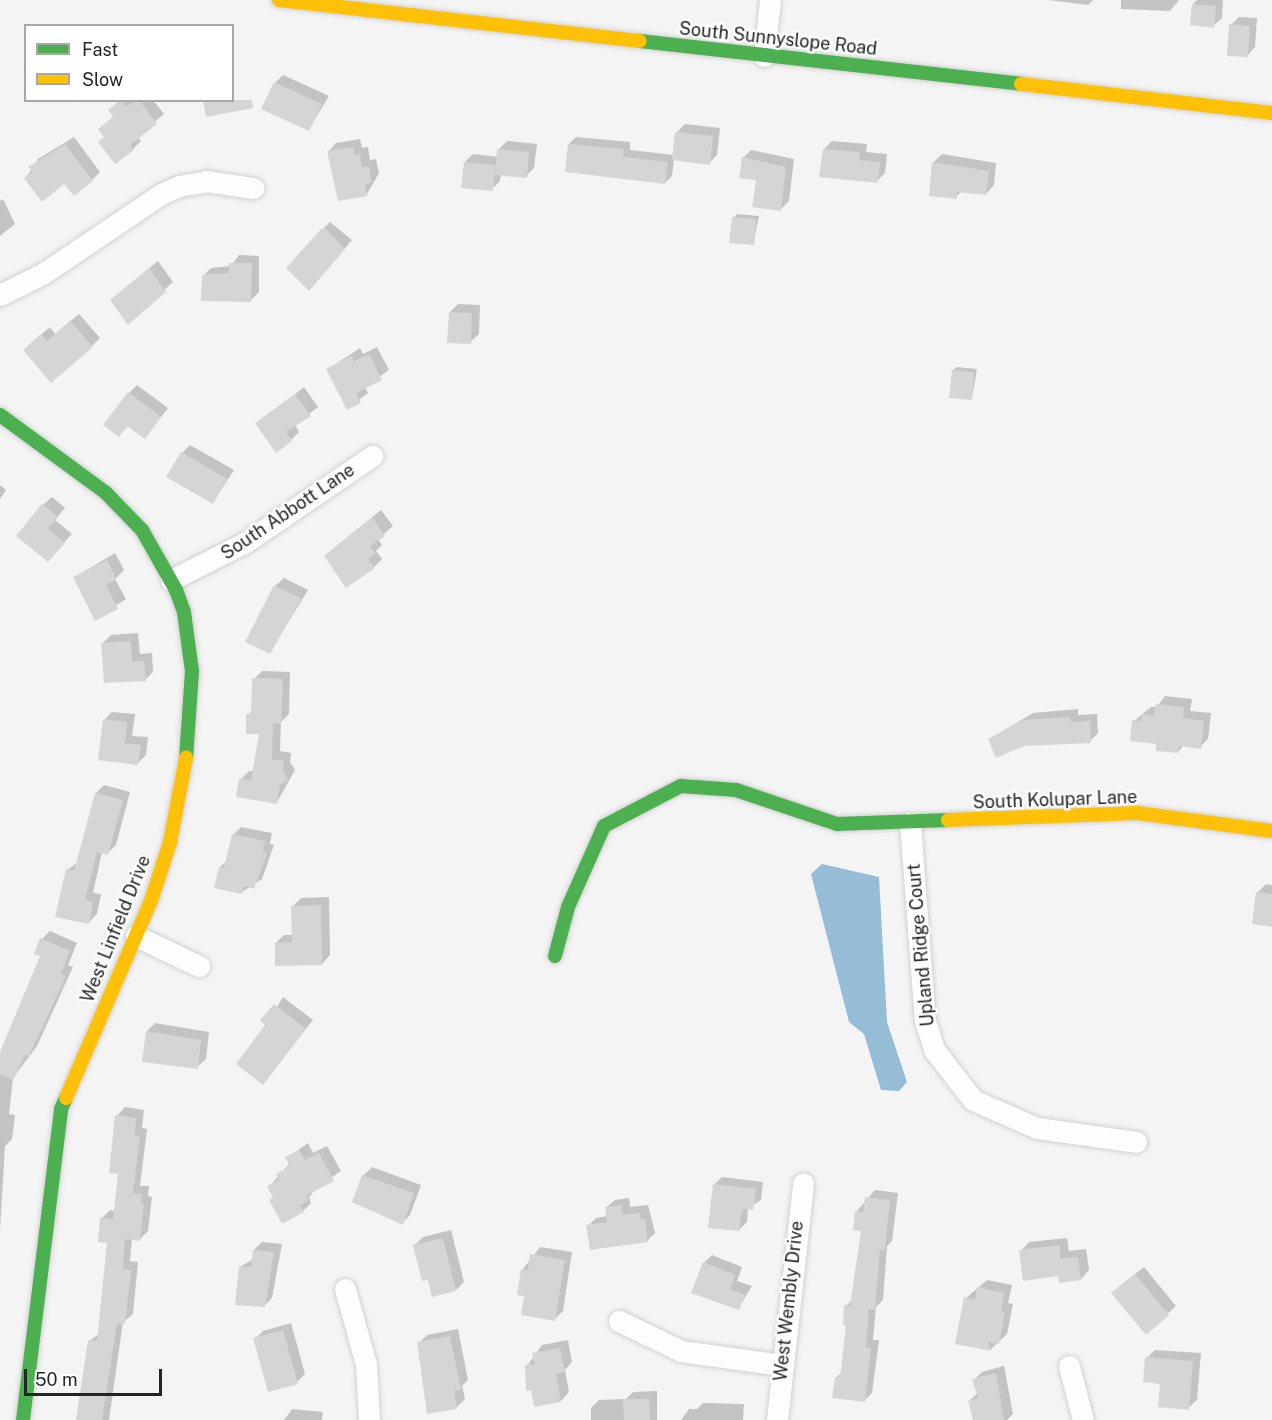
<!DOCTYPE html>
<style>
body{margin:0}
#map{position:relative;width:1272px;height:1420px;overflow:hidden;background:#f4f4f5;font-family:"Public Sans",sans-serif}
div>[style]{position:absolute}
.water>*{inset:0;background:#95bdd6}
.shadow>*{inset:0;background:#0003}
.building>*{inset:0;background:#d6d5d6}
.roads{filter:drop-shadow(0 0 2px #d1d1d2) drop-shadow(0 0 2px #d1d1d2)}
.street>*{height:21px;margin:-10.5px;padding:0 10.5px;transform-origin:10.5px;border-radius:10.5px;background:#fdfdfe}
.fast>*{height:14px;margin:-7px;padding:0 7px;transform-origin:7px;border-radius:7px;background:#4caf50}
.slow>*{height:14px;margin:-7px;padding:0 7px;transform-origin:7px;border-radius:7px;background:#ffc107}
span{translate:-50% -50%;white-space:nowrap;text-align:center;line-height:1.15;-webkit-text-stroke:4.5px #fff;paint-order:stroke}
.street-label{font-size:18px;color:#232424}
.legend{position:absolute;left:24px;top:24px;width:210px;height:78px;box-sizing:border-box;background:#fff;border:2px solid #a7a7a7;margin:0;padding:8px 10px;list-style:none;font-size:18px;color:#232424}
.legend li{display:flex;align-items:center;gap:12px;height:30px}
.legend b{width:30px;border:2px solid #a7a7a7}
.scale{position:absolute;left:24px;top:1369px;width:138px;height:27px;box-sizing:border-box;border:3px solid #232424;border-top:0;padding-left:8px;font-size:18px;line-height:21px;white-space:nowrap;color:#232424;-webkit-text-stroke:4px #fff;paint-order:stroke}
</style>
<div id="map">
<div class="water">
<div style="clip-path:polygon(822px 864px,879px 877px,887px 1022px,907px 1082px,899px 1091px,881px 1090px,864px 1034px,849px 1022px,811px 874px)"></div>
</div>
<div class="shadow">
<div style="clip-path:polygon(1048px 0,1093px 0,1088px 5px)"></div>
<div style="clip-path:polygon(1121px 0,1179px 0,1170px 11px,1121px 9px)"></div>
<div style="clip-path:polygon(1197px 0,1223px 0,1222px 18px,1213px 26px,1193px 4px)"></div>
<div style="clip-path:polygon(1239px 17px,1257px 18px,1255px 47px,1247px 56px,1231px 25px)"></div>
<div style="clip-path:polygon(283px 75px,329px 96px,309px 129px,275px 83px)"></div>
<div style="clip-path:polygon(120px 100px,153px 100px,164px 114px,138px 137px,141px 141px,133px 149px,106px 136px,100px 129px,115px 116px,110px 110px)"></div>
<div style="clip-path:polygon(685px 124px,720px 128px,717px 155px,709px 163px,674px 159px,672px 176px,665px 183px,569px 144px,576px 137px,630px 142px,630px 150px,674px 155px,676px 133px)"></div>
<div style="clip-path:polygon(74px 137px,100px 172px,92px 180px,26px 178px,38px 159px)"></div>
<div style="clip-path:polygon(360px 139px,362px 148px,368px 147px,370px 160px,376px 159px,379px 173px,367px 194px,328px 152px,336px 143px)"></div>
<div style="clip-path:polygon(507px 141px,537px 144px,534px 168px,526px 176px,501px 174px,500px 181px,492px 189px,465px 162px,473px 154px,498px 157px,499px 149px)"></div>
<div style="clip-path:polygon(832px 141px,867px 144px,866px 152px,887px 154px,885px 173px,877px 181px,824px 149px)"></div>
<div style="clip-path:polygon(751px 150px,794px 159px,789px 201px,781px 209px,743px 158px)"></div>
<div style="clip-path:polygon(942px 154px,996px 163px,994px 185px,986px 194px,962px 191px,956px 197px,931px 195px,934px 162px)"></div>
<div style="clip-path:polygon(3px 199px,15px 224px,0 236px,0 201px)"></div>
<div style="clip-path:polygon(737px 214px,759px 216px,753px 244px,734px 218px)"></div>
<div style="clip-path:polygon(330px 222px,352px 240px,317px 281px,322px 230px)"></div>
<div style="clip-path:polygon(239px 255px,259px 256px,259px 292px,251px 300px,203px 276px,211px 268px,231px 266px)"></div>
<div style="clip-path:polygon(158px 261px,173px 282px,128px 323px,138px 277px)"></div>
<div style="clip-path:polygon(458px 304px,480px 305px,479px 334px,470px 342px,450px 312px)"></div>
<div style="clip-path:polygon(79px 314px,100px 338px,92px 346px,33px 342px,50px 327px,55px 334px)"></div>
<div style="clip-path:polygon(377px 347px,389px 370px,365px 387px,368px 393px,348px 408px,328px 369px,360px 348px,363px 354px)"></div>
<div style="clip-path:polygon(957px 367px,977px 369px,972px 398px,953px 370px)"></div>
<div style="clip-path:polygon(137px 385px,168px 408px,145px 437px,129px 425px,119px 435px,129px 393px)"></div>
<div style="clip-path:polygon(304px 387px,318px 407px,295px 425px,299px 432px,291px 440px,257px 424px)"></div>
<div style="clip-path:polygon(190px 445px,234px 470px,213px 502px,182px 453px)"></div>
<div style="clip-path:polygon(0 485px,6px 490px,0 499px)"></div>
<div style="clip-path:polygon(52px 497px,65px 508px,55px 520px,72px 534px,48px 560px,43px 505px)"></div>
<div style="clip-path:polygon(381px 510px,393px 526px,378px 539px,382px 545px,376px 551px,382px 559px,374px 567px,334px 548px)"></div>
<div style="clip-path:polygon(115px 553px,124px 570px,115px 579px,126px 599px,96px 618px,75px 577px)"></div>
<div style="clip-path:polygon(284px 578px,308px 590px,270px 652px,275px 586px)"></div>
<div style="clip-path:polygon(138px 633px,140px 654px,152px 653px,153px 672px,145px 680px,103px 643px,111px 635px)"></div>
<div style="clip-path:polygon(262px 671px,290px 672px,289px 714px,281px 722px,280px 751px,291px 753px,290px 762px,295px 770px,277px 802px,241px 779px,249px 771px,254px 771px,260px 733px,248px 715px,253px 710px,254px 679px)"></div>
<div style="clip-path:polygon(1165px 696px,1192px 699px,1190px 711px,1211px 713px,1208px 739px,1200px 747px,1184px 745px,1178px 752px,1158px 743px,1134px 721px,1151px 707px,1157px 707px)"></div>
<div style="clip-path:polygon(1078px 709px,1078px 715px,1097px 714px,1098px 733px,1090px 741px,990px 739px,1033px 713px)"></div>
<div style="clip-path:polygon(112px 712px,135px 714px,132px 736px,148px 737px,146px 755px,138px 763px,104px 720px)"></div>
<div style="clip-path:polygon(104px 785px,130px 792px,116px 845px,108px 853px,102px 852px,93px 893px,101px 894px,97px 914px,88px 923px,67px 870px,78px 862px,96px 793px)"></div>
<div style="clip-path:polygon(241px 827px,272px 833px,270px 844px,274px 845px,262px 879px,242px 892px,220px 867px,227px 861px,233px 835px)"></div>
<div style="clip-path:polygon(1266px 884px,1272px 885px,1272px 925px,1257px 893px)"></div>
<div style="clip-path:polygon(329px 897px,330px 955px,322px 964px,276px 943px,284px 935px,293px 935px,293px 906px,301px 898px)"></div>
<div style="clip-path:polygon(50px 931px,77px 943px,68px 965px,73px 967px,37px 1046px,13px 1078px,9px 1114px,15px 1115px,12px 1139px,5px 1146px,0 1231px,0 1055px,42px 955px,42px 939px)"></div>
<div style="clip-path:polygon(283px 997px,313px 1020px,263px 1083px,267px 1024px)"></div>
<div style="clip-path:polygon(155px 1023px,209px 1032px,206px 1059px,197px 1067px,147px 1031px)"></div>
<div style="clip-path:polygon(125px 1107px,144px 1110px,142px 1128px,147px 1129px,140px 1186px,149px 1186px,148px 1196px,152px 1197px,148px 1231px,140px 1239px,132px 1238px,130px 1261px,138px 1262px,133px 1314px,123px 1322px,109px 1420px,77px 1420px,89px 1341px,100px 1333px,109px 1241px,101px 1219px,110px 1210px,115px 1211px,119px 1172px,117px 1116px)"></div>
<div style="clip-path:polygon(308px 1143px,313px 1153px,327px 1146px,341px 1171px,315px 1189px,309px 1198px,311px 1203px,303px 1211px,274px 1197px,269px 1187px,290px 1163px,287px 1158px)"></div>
<div style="clip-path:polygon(372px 1167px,421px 1185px,410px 1215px,402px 1223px,386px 1217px,387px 1213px,363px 1176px)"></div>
<div style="clip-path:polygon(722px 1177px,763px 1182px,761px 1200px,748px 1208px,747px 1222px,739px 1230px,714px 1185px)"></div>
<div style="clip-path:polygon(875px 1190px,898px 1193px,892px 1241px,887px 1246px,883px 1300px,876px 1307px,873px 1340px,879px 1340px,872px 1393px,864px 1401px,836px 1378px,842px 1372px,848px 1324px,846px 1306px,852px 1300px,863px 1229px,856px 1212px)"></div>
<div style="clip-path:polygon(629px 1198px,630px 1207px,648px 1205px,655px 1233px,647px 1241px,588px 1226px,596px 1218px,608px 1216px,606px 1208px,615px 1200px)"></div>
<div style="clip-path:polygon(451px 1230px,464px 1282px,456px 1290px,429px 1278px,415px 1245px,423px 1237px)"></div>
<div style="clip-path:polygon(1067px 1238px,1069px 1251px,1086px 1249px,1089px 1270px,1081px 1279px,1060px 1275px,1021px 1251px,1029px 1242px)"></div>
<div style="clip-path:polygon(262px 1242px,282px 1244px,272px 1298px,264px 1306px,240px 1267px,253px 1259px,254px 1250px)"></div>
<div style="clip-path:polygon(540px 1247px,572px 1252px,563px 1311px,555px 1319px,526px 1295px,523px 1269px)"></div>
<div style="clip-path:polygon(712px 1255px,742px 1267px,737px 1281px,752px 1286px,738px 1309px,704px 1263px)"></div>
<div style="clip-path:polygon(1144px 1267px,1176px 1306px,1146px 1333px,1121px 1285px)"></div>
<div style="clip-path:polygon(987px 1280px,1012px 1285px,1008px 1303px,1013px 1304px,1007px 1334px,990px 1350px,966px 1298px)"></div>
<div style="clip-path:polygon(291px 1323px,305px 1374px,297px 1382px,255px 1339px,263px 1331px)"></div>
<div style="clip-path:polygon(458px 1329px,468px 1380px,462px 1386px,465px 1399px,457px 1407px,419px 1343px,427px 1335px)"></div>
<div style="clip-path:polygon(568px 1340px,572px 1362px,565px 1370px,569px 1392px,561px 1401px,527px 1366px,542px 1345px)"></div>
<div style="clip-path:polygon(1155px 1350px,1201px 1353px,1197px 1400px,1188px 1408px,1147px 1358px)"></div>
<div style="clip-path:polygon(1004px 1366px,1013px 1414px,1007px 1420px,974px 1420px,969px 1401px,978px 1393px,974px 1380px,982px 1372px)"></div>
<div style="clip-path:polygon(657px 1391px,657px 1420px,591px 1420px,591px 1408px,599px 1400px,626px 1399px,633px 1392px)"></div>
<div style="clip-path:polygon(703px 1403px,744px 1404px,743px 1420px,681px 1420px,689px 1409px,697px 1409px)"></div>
<div style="clip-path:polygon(292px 1409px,323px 1412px,322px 1420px,284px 1420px)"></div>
</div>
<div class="building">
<div style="clip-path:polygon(1192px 4px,1216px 6px,1214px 28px,1190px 25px)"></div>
<div style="clip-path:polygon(1229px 24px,1250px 26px,1248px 57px,1227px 56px)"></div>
<div style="clip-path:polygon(274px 82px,322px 104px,309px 131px,261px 109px)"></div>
<div style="clip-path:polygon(122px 100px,126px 106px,139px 100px,157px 124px,130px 145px,134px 150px,115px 164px,98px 142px,104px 137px,98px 129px,113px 117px,108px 110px)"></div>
<div style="clip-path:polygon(203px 100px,252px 100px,253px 108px,206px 117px)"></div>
<div style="clip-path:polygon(675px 132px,713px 136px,710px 165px,672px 160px)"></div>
<div style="clip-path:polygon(65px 144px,93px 181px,74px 196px,64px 184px,42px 202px,24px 178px,33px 172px,28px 167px)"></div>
<div style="clip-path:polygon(568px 144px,624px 149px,623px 157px,668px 162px,665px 184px,565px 172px)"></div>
<div style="clip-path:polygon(353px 147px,354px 155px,360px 154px,362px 167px,369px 166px,371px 183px,365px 184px,367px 196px,338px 201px,327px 151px)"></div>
<div style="clip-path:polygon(497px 149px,529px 152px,527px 178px,495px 175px)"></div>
<div style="clip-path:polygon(823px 149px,860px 152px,859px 160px,880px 162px,878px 183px,819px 177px)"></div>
<div style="clip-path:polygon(742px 157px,786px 167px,781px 211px,752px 207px,756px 180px,739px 178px)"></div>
<div style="clip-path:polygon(464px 162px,495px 165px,493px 191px,461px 188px)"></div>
<div style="clip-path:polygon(932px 162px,989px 171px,986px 195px,957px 192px,957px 199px,929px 196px)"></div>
<div style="clip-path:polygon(732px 217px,756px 219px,754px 245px,729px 243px)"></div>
<div style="clip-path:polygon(321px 229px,326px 229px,345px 249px,309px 291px,286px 268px)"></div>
<div style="clip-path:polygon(229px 263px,252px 263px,251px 302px,201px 301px,202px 275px,229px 273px)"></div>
<div style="clip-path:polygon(149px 268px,166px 292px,128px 325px,110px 300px)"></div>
<div style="clip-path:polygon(449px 312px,472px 313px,471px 344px,447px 343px)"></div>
<div style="clip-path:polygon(70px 321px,93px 347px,51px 383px,23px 350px,41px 334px,47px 341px)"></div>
<div style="clip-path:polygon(369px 354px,382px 380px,356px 393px,361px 403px,347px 410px,326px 369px,351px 356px,354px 361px)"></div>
<div style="clip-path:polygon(952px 370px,974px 372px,972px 400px,949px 398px)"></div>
<div style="clip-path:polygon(128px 392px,161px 417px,145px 439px,127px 426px,119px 437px,103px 425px)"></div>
<div style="clip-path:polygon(295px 394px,311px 416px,286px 432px,292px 441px,276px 453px,255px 423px)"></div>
<div style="clip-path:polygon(181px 452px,227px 479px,213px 504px,166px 477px)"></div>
<div style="clip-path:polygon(42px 504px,58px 517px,48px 529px,65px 543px,48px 562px,16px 536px)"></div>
<div style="clip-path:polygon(372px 517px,385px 536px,370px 546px,375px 554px,368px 559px,375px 568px,346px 588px,324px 556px)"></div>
<div style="clip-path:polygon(107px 560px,116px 579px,106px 585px,118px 609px,95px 621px,73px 577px)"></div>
<div style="clip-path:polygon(274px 585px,301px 599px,270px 654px,245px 642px)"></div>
<div style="clip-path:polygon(131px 641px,132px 661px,144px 661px,146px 681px,104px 683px,101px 643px)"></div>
<div style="clip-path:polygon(252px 678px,283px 679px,281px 724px,273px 723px,272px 759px,284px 761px,283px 771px,288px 780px,280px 785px,277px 804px,236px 797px,239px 778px,251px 780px,259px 734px,246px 734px,246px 714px,251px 714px)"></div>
<div style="clip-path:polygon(1156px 704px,1184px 707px,1183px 718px,1204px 721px,1201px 749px,1179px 746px,1178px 753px,1156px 751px,1156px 744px,1130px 741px,1132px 720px,1141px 721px,1142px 714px,1154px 715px)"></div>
<div style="clip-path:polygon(1070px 717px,1071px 722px,1090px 721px,1091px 743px,1024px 746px,996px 758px,988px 739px,1023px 720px)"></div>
<div style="clip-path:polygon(103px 719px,127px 722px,125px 743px,141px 745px,138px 765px,98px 760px)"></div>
<div style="clip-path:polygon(95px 793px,123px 800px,108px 855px,97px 852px,85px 900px,93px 902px,89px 924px,55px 917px,66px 869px,74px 871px)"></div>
<div style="clip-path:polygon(232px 834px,265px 841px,263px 852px,267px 853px,254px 889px,244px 886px,242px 894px,214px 888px,219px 867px,224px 868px)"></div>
<div style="clip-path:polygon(1256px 892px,1272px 894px,1272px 927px,1252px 924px)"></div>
<div style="clip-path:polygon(321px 905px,322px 965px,275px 966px,275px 943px,292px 942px,291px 906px)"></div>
<div style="clip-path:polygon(40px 938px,70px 951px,61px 974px,66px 976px,29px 1056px,25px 1055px,13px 1080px,0 1075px,0 1052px,40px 956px,34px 954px)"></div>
<div style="clip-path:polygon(274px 1004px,306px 1029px,263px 1085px,236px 1064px,265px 1025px,260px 1020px)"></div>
<div style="clip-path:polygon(146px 1031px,201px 1040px,198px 1069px,142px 1062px)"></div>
<div style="clip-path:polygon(115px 1115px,136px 1118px,135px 1136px,140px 1137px,133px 1193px,142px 1194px,141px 1204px,144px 1204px,140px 1241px,125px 1239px,123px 1269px,131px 1270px,125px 1324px,117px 1323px,102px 1420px,76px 1420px,88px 1340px,97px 1341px,107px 1243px,98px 1242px,100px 1218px,113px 1219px,118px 1174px,109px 1173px)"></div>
<div style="clip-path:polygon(299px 1150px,305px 1160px,319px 1153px,334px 1181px,307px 1195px,308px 1201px,300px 1205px,304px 1212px,282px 1224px,269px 1200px,273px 1198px,267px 1186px,279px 1180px,276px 1174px,290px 1166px,285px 1157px)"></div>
<div style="clip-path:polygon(362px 1175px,414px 1193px,403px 1225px,352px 1202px)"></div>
<div style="clip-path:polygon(713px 1184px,756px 1189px,753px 1210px,742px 1209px,739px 1231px,708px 1228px)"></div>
<div style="clip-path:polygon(865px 1197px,890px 1200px,885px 1250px,880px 1250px,875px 1310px,869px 1309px,866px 1347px,871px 1348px,865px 1402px,832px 1398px,835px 1377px,840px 1377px,846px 1326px,843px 1325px,844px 1305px,850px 1306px,861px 1231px,853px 1230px,855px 1211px,863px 1212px)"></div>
<div style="clip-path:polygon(621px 1205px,622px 1215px,640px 1213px,641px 1219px,645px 1219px,648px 1242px,590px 1250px,586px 1225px,607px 1222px,605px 1207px)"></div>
<div style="clip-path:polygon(443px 1238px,456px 1291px,432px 1297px,428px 1280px,422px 1281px,413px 1245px)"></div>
<div style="clip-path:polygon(1059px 1245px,1061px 1259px,1078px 1257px,1081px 1280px,1059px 1283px,1058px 1276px,1023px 1281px,1019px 1250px)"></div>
<div style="clip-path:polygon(253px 1250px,274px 1252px,265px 1307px,235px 1305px,239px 1266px,251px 1267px)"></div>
<div style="clip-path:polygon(530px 1254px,565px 1260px,555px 1321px,521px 1315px,524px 1296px,517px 1295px,521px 1269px,528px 1270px)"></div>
<div style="clip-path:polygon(703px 1262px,735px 1275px,730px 1289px,745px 1295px,739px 1310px,691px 1293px)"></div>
<div style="clip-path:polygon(1135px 1274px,1169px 1315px,1146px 1335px,1111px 1293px)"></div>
<div style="clip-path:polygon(977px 1287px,1004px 1293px,1001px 1311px,1005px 1312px,999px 1344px,988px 1342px,991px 1351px,955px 1344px,964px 1297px,975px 1300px)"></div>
<div style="clip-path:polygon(283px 1330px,298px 1384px,268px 1392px,253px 1338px)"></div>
<div style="clip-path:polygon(450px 1336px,461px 1390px,454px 1391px,457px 1409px,427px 1414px,417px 1342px)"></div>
<div style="clip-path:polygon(560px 1348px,565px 1372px,556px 1374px,561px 1402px,534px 1407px,531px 1390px,526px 1391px,525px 1365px,534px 1364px,532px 1353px)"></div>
<div style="clip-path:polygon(1145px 1357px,1193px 1361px,1189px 1410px,1158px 1407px,1160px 1384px,1143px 1382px)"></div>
<div style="clip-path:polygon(996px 1373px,1004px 1420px,973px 1420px,968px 1401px,978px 1398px,972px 1379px)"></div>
<div style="clip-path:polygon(623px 1399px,649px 1399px,650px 1420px,624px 1420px)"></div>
</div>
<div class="roads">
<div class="street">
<div style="left:764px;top:56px;width:56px;rotate:-83.9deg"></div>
<div style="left:0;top:295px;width:49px;rotate:-26.6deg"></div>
<div style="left:44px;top:273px;width:141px;rotate:-34deg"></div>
<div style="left:161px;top:194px;width:20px;rotate:-24deg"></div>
<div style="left:179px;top:186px;width:27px;rotate:-10deg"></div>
<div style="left:206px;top:181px;width:48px;rotate:8.5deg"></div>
<div style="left:171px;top:580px;width:84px;rotate:-26.9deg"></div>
<div style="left:246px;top:542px;width:153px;rotate:-34.3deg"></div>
<div style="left:910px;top:823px;width:199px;rotate:85.7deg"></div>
<div style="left:925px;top:1021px;width:32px;rotate:72deg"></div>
<div style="left:935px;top:1051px;width:62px;rotate:52.2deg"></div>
<div style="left:973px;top:1100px;width:70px;rotate:23.6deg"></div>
<div style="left:1037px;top:1128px;width:100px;rotate:8deg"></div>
<div style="left:136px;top:936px;width:70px;rotate:25.5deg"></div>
<div style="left:345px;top:1289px;width:78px;rotate:74.4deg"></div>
<div style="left:366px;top:1364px;width:56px;rotate:86.9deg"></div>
<div style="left:619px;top:1321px;width:69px;rotate:25.8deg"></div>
<div style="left:681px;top:1351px;width:102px;rotate:7.9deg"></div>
<div style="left:1069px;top:1366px;width:56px;rotate:75.5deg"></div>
<div style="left:777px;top:1420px;width:238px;rotate:-83.7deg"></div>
</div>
<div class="fast">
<div style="left:640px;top:41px;width:383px;rotate:6.4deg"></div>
<div style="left:0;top:415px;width:132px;rotate:36.3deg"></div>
<div style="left:106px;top:493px;width:52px;rotate:45.8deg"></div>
<div style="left:142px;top:530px;width:69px;rotate:60.5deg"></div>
<div style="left:176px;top:590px;width:23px;rotate:70deg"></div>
<div style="left:184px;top:612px;width:60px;rotate:82.3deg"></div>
<div style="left:192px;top:671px;width:87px;rotate:93.9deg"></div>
<div style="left:555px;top:956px;width:51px;rotate:-75.1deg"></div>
<div style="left:568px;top:907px;width:89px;rotate:-66deg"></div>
<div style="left:604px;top:826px;width:87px;rotate:-27.5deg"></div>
<div style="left:681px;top:786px;width:55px;rotate:4.2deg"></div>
<div style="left:736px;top:790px;width:107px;rotate:18.6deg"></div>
<div style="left:837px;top:824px;width:111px;rotate:-2.1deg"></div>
<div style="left:23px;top:1420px;width:313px;rotate:-83deg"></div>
<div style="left:61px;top:1109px;width:12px;rotate:-66deg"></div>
</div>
<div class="slow">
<div style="left:279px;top:0;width:363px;rotate:6.5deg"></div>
<div style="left:1021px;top:84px;width:253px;rotate:6.6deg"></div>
<div style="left:948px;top:820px;width:189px;rotate:-2.1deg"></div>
<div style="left:1137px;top:813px;width:136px;rotate:7.6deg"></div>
<div style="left:66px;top:1098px;width:215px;rotate:-66.7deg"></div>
<div style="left:151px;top:901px;width:62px;rotate:-72.1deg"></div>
<div style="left:170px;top:842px;width:86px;rotate:-79.2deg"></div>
</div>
</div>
<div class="street-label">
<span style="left:778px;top:39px;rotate:6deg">South Sunnyslope Road</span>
<span style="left:288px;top:512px;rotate:-34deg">South Abbott Lane</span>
<span style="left:1055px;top:800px;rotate:-2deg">South Kolupar Lane</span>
<span style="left:116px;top:929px;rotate:-68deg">West Linfield Drive</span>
<span style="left:921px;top:945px;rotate:-95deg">Upland Ridge Court</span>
<span style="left:789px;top:1301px;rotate:-84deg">West Wembly Drive</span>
</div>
<ul class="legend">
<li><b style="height:8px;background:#4caf50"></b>Fast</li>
<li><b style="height:8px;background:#ffc107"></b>Slow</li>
</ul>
<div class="scale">50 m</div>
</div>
